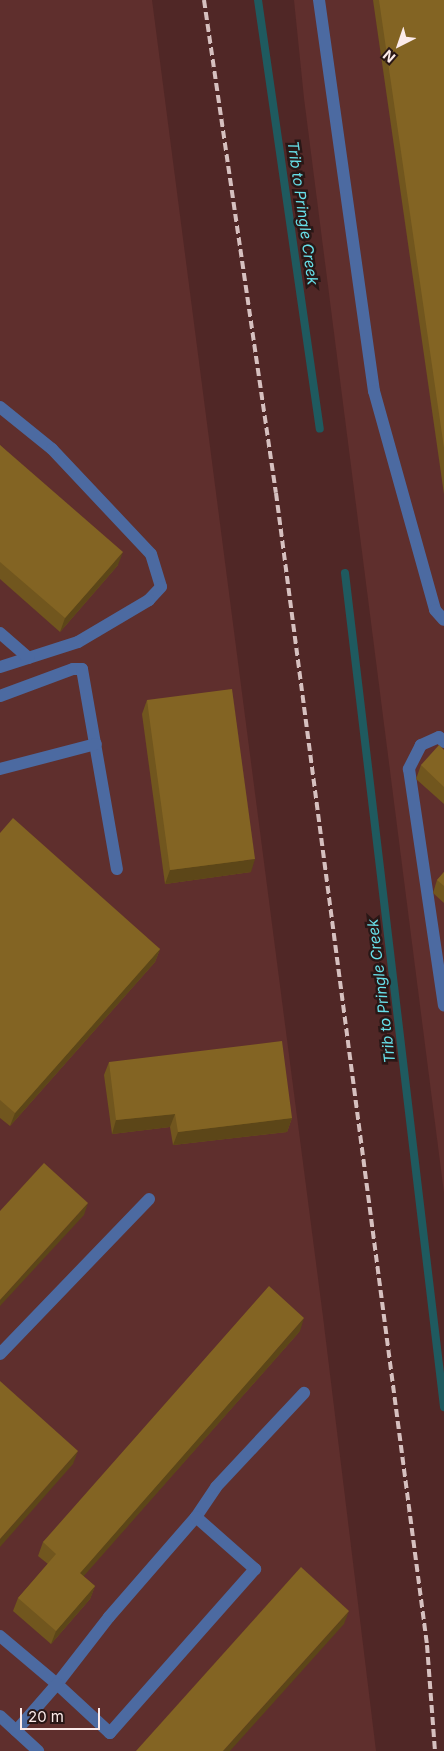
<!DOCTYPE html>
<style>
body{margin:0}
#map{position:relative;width:444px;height:1751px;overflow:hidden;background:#502726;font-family:Inter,sans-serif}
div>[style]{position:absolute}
.built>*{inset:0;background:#5f2f2d}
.stream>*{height:8px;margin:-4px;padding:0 4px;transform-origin:4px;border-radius:4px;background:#1f5a5f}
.lane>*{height:12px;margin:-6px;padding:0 6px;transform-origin:6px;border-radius:6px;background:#4c6aa1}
.street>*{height:12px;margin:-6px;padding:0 6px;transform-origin:6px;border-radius:6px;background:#4c6aa1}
.rail>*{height:4px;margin-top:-2px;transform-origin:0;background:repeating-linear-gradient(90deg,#d6c0bf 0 8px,transparent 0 12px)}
.wall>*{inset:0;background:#71561e}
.shaded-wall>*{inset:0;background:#5c4618}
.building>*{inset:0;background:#836423}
span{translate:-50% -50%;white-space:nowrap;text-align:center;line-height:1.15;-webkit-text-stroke:5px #291716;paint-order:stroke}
.water-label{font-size:15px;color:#68e0ea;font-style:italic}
.north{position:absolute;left:374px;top:20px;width:50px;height:50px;-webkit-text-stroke:4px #291716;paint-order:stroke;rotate:221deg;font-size:14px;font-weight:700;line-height:20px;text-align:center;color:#fcebea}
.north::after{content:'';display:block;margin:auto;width:18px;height:22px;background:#fcebea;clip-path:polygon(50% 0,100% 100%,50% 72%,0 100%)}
.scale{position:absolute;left:20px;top:1708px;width:80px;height:22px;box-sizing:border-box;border:2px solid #fcebea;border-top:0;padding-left:6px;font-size:15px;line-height:18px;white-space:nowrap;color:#fcebea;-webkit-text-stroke:4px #291716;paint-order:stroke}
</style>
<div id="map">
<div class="built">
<div style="clip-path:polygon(0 0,152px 0,323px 1317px,376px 1751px,0 1751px)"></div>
<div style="clip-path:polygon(294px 0,444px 0,444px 1193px,304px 98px)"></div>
</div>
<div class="stream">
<div style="left:258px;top:0;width:433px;rotate:81.8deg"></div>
<div style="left:345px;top:573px;width:840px;rotate:83.23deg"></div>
</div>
<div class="lane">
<div style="left:319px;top:0;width:395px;rotate:82deg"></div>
<div style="left:374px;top:391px;width:227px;rotate:74.4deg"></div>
<div style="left:435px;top:610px;width:13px;rotate:48deg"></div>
<div style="left:0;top:407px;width:67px;rotate:38.9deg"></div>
<div style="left:52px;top:449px;width:144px;rotate:46.7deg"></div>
<div style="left:151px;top:554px;width:34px;rotate:73deg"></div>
<div style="left:161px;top:587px;width:18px;rotate:133deg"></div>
<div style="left:149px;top:600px;width:82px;rotate:149.4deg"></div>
<div style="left:78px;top:642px;width:82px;rotate:162.2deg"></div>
<div style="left:0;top:633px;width:38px;rotate:41deg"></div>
<div style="left:0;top:696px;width:78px;rotate:-20.3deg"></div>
<div style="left:73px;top:669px;width:9px"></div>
<div style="left:82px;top:669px;width:203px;rotate:80.1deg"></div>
<div style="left:444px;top:742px;width:7px;rotate:-135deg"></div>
<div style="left:439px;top:737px;width:20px;rotate:156deg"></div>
<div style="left:421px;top:745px;width:27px;rotate:117deg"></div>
<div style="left:409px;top:769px;width:239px;rotate:81.6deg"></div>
<div style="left:0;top:769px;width:99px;rotate:-14.6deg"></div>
<div style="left:0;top:1354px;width:215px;rotate:-46.1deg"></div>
<div style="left:196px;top:1517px;width:36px;rotate:-56deg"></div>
<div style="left:216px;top:1487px;width:129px;rotate:-46.9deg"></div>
<div style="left:0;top:1636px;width:75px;rotate:40.1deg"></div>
<div style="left:57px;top:1684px;width:85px;rotate:-52.2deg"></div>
<div style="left:109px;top:1617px;width:133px;rotate:-49deg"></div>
<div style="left:196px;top:1517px;width:79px;rotate:41.4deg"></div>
<div style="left:255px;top:1569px;width:219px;rotate:131.5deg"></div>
<div style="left:110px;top:1733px;width:72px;rotate:-137.2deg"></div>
<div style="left:57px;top:1684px;width:62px;rotate:131.1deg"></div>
</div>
<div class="street">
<div style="left:0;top:1716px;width:52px;rotate:42.6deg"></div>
</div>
<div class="rail">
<div style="left:204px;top:0;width:498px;rotate:81.7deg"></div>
<div style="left:276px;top:493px;width:1162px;rotate:82.53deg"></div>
<div style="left:427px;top:1645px;width:106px;rotate:85.7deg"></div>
</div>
<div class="wall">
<div style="clip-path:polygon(373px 0,444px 0,444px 494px)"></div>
<div style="clip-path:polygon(0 445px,118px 565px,60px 632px,0 579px)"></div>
<div style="clip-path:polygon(147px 700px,251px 872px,165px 884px,142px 714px)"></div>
<div style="clip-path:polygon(444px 750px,444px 804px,416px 779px,421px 765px)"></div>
<div style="clip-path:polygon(0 833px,160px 949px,155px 962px,10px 1126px,0 1118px)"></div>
<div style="clip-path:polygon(444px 872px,444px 903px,433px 893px,437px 880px)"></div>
<div style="clip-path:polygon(109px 1062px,292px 1118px,287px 1132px,173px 1145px,170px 1127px,112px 1134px,104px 1075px)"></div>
<div style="clip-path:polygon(300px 1331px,83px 1576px,95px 1586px,90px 1599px,51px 1644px,13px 1611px,18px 1598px,48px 1564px,38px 1556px,43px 1542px)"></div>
</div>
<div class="shaded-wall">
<div style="clip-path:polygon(123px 552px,118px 565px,60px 632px,65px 618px)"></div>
<div style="clip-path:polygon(255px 859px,251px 872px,165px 884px,170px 870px)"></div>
<div style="clip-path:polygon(160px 949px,155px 962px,10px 1126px,15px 1113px)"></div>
<div style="clip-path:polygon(175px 1114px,170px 1127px,112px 1134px,116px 1120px)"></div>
<div style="clip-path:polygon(292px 1118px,287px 1132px,173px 1145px,178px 1132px)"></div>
<div style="clip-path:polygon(88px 1203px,84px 1215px,0 1306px,0 1300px)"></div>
<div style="clip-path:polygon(304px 1318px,300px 1331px,75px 1586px,80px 1573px)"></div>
<div style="clip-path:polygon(78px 1451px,73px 1464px,0 1547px,0 1539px)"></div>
<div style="clip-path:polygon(95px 1586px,90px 1599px,51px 1644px,56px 1631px)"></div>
<div style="clip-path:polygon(349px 1611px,344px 1624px,230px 1751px,223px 1751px)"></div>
</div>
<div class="building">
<div style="clip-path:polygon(379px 0,444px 0,444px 448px)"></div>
<div style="clip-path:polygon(0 445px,123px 552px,65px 618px,0 562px)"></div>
<div style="clip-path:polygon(232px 689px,255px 859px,170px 870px,147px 700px)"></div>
<div style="clip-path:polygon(439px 745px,444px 750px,444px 787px,421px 765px)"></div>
<div style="clip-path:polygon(13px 818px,160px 949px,15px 1113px,0 1100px,0 833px)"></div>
<div style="clip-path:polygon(444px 872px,444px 886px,437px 880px)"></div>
<div style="clip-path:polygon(282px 1041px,292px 1118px,178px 1132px,175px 1114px,116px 1120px,109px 1062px)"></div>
<div style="clip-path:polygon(44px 1163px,88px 1203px,0 1300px,0 1211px)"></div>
<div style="clip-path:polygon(269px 1286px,304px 1318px,80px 1573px,95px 1586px,56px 1631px,18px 1598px,56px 1554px,43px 1542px)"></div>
<div style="clip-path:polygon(0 1381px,78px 1451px,0 1539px)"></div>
<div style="clip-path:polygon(301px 1567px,349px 1611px,223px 1751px,136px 1751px)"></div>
</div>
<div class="water-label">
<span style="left:303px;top:213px;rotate:82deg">Trib to Pringle Creek</span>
<span style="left:381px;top:991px;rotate:-97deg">Trib to Pringle Creek</span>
</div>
<div class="north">N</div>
<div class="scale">20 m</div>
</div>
